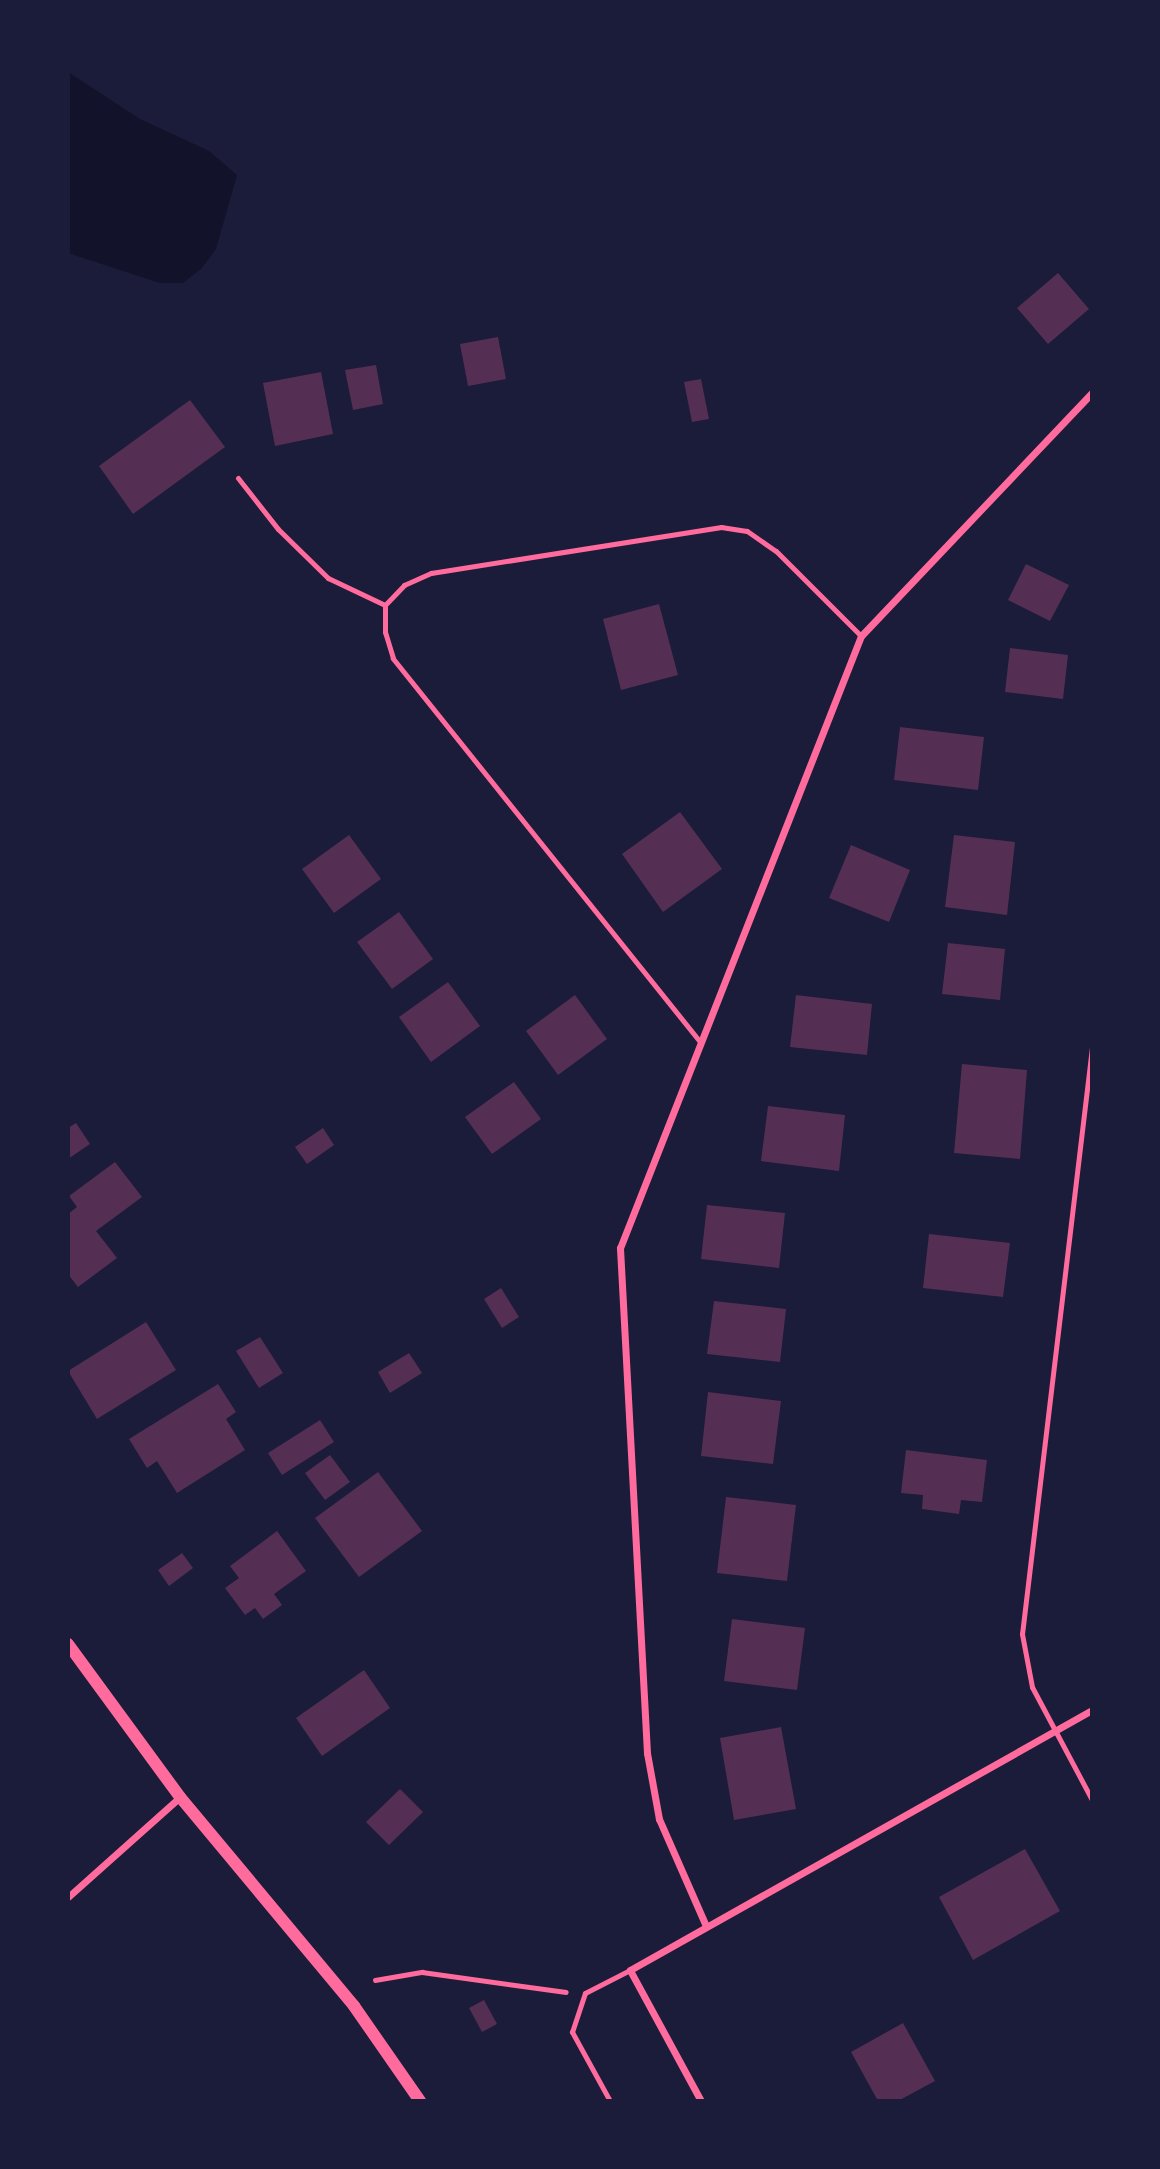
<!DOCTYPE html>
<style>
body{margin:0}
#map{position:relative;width:1160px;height:2169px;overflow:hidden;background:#1b1b3a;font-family:Mulish,sans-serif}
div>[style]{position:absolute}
.water>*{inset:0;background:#12122b}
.building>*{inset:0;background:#542f53}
.path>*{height:4.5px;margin:-2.25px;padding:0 2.25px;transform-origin:2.25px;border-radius:2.25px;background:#ff6b9d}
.service>*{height:5px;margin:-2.5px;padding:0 2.5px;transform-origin:2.5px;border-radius:2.5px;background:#ff6b9d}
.minor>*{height:7px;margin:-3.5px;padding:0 3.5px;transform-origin:3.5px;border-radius:3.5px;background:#ff6b9d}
.tertiary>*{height:12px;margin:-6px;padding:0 6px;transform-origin:6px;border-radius:6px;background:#ff6b9d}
span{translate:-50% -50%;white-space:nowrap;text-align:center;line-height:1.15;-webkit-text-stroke:7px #1b1b3a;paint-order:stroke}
.frame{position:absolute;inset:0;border:70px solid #1b1b3a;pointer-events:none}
</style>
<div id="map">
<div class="water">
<div style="clip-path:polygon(68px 72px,140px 119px,209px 151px,237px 175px,216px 249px,202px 268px,183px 283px,160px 283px,68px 253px)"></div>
</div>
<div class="building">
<div style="clip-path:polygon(1058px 273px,1089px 309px,1048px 344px,1017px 308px)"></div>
<div style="clip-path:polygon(498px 337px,506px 379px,468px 386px,460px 344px)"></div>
<div style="clip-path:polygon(376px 365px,383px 404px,353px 410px,345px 370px)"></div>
<div style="clip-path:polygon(321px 372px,333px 434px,275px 446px,263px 383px)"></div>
<div style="clip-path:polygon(701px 379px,709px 419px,692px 422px,684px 382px)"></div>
<div style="clip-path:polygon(190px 400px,225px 447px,133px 514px,99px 466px)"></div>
<div style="clip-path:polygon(1026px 564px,1069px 585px,1050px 621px,1008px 600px)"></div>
<div style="clip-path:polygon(659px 604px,678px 675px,621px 690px,603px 619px)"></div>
<div style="clip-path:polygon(1010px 648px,1068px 655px,1063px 699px,1005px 692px)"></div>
<div style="clip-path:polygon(900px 727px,984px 737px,978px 790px,894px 780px)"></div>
<div style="clip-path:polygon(680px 812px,722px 869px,663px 912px,622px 854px)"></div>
<div style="clip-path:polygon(349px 835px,381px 879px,334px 913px,302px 869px)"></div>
<div style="clip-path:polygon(954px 835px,1015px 842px,1007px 915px,945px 907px)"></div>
<div style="clip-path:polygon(851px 845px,910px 870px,889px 922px,829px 898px)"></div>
<div style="clip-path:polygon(399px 912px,433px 959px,392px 989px,357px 942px)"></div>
<div style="clip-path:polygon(948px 943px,1005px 949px,1000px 1000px,942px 994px)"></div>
<div style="clip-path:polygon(448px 982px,480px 1026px,431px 1062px,399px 1017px)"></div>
<div style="clip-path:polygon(575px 995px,607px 1039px,558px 1075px,526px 1031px)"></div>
<div style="clip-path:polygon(796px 995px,872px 1004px,867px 1055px,790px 1047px)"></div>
<div style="clip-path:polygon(962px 1064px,1027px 1070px,1020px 1159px,954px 1153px)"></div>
<div style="clip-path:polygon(514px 1082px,541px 1119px,492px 1154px,465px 1117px)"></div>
<div style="clip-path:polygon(768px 1106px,845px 1115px,839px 1171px,761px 1161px)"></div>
<div style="clip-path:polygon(76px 1123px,90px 1144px,68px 1159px,68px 1128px)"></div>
<div style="clip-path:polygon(323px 1128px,334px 1145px,307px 1164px,295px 1147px)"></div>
<div style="clip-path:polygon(115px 1162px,142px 1197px,96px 1231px,117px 1258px,78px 1287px,68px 1274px,68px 1214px,77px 1207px,69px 1196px)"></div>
<div style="clip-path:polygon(707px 1205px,785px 1213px,779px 1268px,701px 1259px)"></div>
<div style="clip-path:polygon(929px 1234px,1010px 1243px,1003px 1297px,923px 1288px)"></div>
<div style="clip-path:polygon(501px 1288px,519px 1317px,502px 1328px,484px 1299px)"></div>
<div style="clip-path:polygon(714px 1301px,786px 1309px,780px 1362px,707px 1354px)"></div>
<div style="clip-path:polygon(146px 1322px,176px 1370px,97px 1419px,68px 1371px)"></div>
<div style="clip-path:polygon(260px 1337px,283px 1373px,259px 1388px,236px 1351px)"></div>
<div style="clip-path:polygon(409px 1353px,422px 1373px,390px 1393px,378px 1372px)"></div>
<div style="clip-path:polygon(218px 1384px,236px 1412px,226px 1419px,245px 1450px,177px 1493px,157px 1461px,147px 1468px,129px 1439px)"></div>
<div style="clip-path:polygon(708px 1392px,781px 1401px,773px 1464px,701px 1456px)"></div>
<div style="clip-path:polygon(320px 1420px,334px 1442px,282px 1475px,268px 1453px)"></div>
<div style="clip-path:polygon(906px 1450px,987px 1460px,982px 1502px,961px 1500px,959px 1514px,922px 1509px,923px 1495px,901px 1493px)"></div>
<div style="clip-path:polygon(330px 1455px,350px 1482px,325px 1500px,305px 1473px)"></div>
<div style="clip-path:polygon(378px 1472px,422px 1531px,359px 1577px,315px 1518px)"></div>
<div style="clip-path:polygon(726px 1497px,796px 1505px,787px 1581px,717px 1573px)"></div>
<div style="clip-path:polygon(277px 1531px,306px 1571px,274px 1594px,282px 1605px,263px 1619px,255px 1608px,245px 1615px,225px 1588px,239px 1578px,230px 1566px)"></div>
<div style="clip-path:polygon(182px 1553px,193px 1568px,169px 1586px,158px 1570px)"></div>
<div style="clip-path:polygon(732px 1619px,805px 1628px,797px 1690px,724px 1681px)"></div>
<div style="clip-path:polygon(364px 1670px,390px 1708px,322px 1756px,296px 1718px)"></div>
<div style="clip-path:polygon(781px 1727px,796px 1809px,734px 1820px,720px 1738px)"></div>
<div style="clip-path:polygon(400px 1789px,423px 1812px,389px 1845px,366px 1822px)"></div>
<div style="clip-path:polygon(1025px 1849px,1060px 1911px,973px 1960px,939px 1897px)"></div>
<div style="clip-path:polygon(484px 2000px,497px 2024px,482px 2032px,469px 2008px)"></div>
<div style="clip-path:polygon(903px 2023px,935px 2081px,898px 2101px,878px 2101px,851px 2052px)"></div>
</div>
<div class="path">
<div style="left:375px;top:1980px;width:48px;rotate:-9.7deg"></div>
<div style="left:422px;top:1972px;width:145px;rotate:7.9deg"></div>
</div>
<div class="service">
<div style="left:238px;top:478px;width:65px;rotate:51.9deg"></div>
<div style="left:278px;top:529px;width:70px;rotate:44.4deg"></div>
<div style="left:328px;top:578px;width:63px;rotate:25.3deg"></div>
<div style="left:701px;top:1043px;width:493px;rotate:-128.7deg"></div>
<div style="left:393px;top:658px;width:27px;rotate:-107deg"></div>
<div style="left:385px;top:632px;width:27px;rotate:-90deg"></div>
<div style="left:385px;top:605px;width:28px;rotate:-46deg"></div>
<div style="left:404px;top:585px;width:30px;rotate:-24deg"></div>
<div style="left:431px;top:573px;width:294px;rotate:-9deg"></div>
<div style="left:721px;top:527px;width:26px;rotate:9deg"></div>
<div style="left:747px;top:531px;width:35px;rotate:35deg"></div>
<div style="left:776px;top:551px;width:120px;rotate:45deg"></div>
<div style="left:1092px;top:1047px;width:591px;rotate:96.8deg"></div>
<div style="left:1022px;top:1634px;width:54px;rotate:79.3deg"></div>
<div style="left:1032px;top:1687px;width:128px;rotate:62deg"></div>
<div style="left:610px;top:2101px;width:79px;rotate:-118.8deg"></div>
<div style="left:572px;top:2032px;width:41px;rotate:-71.6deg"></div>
<div style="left:585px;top:1993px;width:51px;rotate:-27.1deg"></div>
</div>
<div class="minor">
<div style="left:68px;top:1897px;width:150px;rotate:-41.8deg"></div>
<div style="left:706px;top:1926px;width:117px;rotate:-113.7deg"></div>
<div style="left:659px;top:1819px;width:67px;rotate:-100.3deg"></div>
<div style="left:647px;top:1753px;width:506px;rotate:-93.06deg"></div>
<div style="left:620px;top:1248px;width:658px;rotate:-68.51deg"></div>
<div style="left:861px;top:636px;width:335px;rotate:-46.5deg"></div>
<div style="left:701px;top:2101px;width:149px;rotate:-118.5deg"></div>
<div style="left:630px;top:1970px;width:530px;rotate:-29.37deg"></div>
</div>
<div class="tertiary">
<div style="left:68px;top:1644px;width:190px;rotate:53.8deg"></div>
<div style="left:180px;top:1797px;width:272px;rotate:50.2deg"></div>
<div style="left:354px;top:2006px;width:116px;rotate:55.2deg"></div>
</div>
<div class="frame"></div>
</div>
